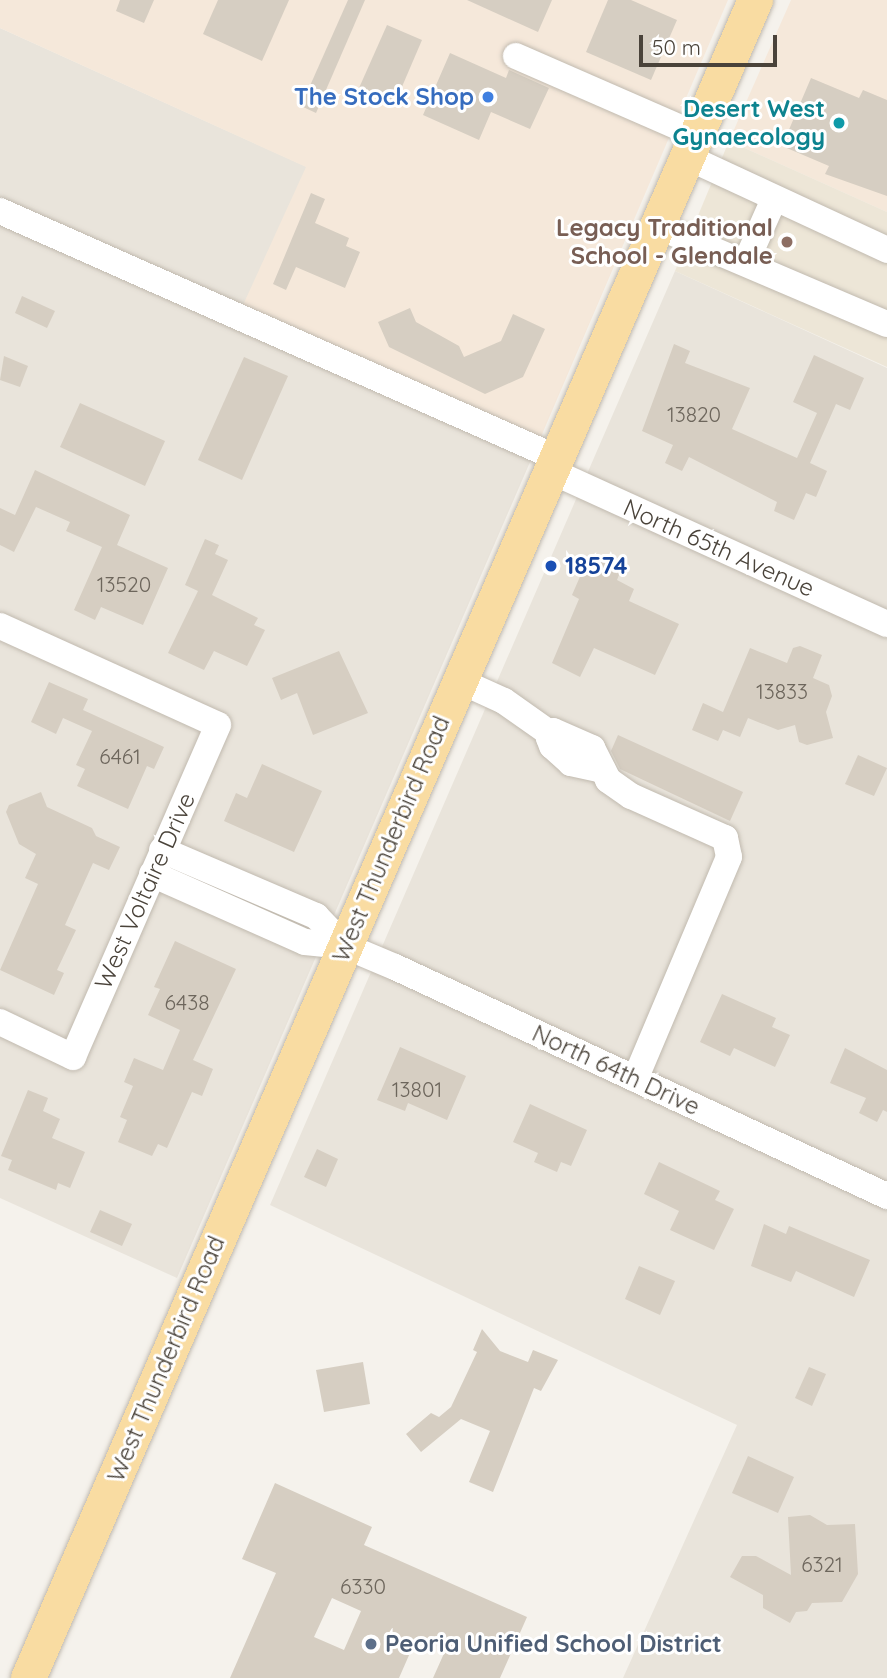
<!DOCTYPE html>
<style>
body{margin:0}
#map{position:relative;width:887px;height:1678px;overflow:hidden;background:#f5f2ec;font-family:Quicksand,sans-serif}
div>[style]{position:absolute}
.residential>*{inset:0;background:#e9e4db}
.commercial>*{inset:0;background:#f5e8da}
.education>*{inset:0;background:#ede6d7}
.building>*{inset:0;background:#d6cec2}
.roads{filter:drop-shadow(0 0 2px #c1baaf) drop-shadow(0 0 2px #c1baaf)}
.minor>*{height:26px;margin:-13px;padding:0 13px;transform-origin:13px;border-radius:13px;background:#fff}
.major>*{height:35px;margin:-17.5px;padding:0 17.5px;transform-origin:17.5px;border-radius:17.5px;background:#f9dca2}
.dots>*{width:19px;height:19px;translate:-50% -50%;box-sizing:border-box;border:4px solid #fff;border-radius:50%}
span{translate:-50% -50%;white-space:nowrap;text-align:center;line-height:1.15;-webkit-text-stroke:6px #fff;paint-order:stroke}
.number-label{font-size:21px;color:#6d665c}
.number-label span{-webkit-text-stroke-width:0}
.shop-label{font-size:24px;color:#366cbe;font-weight:700}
.right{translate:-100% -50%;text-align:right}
.culture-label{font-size:24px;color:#0d838f;font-weight:700}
.education-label{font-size:24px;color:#785e54;font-weight:700}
.street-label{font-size:24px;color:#4a433a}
.transit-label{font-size:24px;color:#164399;font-weight:700}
.left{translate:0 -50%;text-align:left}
.service-label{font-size:24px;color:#4e5e75;font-weight:700}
.scale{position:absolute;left:639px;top:35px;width:138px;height:32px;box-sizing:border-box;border:4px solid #4a433a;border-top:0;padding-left:9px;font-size:21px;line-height:24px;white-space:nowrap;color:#4a433a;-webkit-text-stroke:5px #fff;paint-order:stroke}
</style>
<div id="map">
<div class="residential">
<div style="clip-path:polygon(0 28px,307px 167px,540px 439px,177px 1278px,0 1198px)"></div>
<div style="clip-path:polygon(675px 271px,887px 368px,887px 1678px,623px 1678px,737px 1425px,270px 1205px)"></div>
</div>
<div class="commercial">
<div style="clip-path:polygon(0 0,728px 0,540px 439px,243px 305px,306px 167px,0 28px)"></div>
<div style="clip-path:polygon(791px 0,887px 0,887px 212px,729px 141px)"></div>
</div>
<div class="education">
<div style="clip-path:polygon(729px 141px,887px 212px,887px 367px,675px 271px)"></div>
</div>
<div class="building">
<div style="clip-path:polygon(120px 0,154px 0,144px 23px,116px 11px)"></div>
<div style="clip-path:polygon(218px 0,289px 0,262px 61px,203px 34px)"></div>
<div style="clip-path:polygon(348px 0,365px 0,316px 113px,301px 106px)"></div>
<div style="clip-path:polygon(467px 0,552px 0,538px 32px)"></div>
<div style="clip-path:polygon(608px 0,631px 0,677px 20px,651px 80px,586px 52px)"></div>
<div style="clip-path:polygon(387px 25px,422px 40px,395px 103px,359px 88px)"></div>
<div style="clip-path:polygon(450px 53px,506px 78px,509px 70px,549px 88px,530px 129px,491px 112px,479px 140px,423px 115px)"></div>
<div style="clip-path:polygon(811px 78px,859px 98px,863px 90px,887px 100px,887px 196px,825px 174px,829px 166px,782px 146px)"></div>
<div style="clip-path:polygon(311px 193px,325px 199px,315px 223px,349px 238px,346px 246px,360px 252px,345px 288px,296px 267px,286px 290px,273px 284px)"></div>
<div style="clip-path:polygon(22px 296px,55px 311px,47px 328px,15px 313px)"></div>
<div style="clip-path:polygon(410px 308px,416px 322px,459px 346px,464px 357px,501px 341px,513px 314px,545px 329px,523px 377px,485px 394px,389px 347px,378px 322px)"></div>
<div style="clip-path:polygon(674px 344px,690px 351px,685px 363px,750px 388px,732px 429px,797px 458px,817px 413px,793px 402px,814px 355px,864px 378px,850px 410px,836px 404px,810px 463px,827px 471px,816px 497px,806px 493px,794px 520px,774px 511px,777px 502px,689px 457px,682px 471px,665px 463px,673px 445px,642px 431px)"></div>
<div style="clip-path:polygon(4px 356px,28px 366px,20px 387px,0 380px)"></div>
<div style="clip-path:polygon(244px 357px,288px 376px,242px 480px,198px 460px)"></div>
<div style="clip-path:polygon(80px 403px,165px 441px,145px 486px,60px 447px)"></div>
<div style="clip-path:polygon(35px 470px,130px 515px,117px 545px,168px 568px,143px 625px,101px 607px,95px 620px,74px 610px,102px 547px,66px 531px,70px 522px,36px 507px,14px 552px,0 545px,0 508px,15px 515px)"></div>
<div style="clip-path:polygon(205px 539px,219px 545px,215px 554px,228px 560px,212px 595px,258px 618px,254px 625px,265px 630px,247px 666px,214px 651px,204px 670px,168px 653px,198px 591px,185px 585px)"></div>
<div style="clip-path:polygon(589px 556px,621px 570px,617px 580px,634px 589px,629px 601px,679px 624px,655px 675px,594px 648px,580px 677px,552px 663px,579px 599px,572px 595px)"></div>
<div style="clip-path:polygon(800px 646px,822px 655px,813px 678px,829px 685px,832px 696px,826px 712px,833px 738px,807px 745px,799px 742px,795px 725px,778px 730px,748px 718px,740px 737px,723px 730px,718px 741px,692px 730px,703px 703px,723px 712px,750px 648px,787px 663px,793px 648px)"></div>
<div style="clip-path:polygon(339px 651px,368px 713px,313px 735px,297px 693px,281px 700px,272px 678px)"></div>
<div style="clip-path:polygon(49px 682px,88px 699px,83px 710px,164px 747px,154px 769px,147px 766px,128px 809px,77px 786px,85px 769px,76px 765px,92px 731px,63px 718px,56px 734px,31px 722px)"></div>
<div style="clip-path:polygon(618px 735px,743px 792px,730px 821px,620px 769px,611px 751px)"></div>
<div style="clip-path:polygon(858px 755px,887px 768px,874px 796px,845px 784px)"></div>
<div style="clip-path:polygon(262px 764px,322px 791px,294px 852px,224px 821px,236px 793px,247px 798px)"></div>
<div style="clip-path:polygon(41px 792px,47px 807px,92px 828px,96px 836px,120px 847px,109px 870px,93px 863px,65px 925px,76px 930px,57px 970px,64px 973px,54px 995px,0 970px,38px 884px,25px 878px,36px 854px,19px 844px,6px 812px,9px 805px)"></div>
<div style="clip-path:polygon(175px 941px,236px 969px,193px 1060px,213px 1069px,202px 1096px,192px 1092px,167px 1148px,158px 1144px,152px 1156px,118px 1142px,127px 1120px,120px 1117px,133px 1086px,124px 1082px,134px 1058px,163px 1070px,180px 1030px,148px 1015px,160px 989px,154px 987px)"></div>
<div style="clip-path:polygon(722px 994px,776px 1018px,772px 1027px,790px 1035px,775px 1067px,734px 1048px,730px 1056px,700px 1042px)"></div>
<div style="clip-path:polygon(400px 1047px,466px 1076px,447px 1120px,408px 1103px,405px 1111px,377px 1100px)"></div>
<div style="clip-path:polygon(845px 1048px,887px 1070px,887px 1112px,883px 1110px,877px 1122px,859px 1113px,866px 1098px,830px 1083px)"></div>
<div style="clip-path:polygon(28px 1090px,48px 1098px,43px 1111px,60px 1119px,52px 1138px,85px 1152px,70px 1188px,58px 1183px,56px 1190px,8px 1170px,12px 1160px,1px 1156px)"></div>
<div style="clip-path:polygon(530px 1104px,587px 1130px,571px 1166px,561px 1162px,557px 1172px,534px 1162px,538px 1153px,513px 1142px)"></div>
<div style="clip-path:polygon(317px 1149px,338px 1159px,326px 1187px,304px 1177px)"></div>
<div style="clip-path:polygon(659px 1162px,720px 1191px,715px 1200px,734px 1209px,714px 1250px,670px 1230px,679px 1211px,644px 1194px)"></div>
<div style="clip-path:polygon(100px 1210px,132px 1224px,122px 1246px,90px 1232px)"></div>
<div style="clip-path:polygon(764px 1224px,786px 1234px,789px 1226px,870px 1260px,854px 1297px,796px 1271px,791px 1282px,751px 1266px)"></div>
<div style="clip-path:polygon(639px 1266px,675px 1281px,660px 1315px,625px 1299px)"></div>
<div style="clip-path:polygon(482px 1329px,500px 1351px,528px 1362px,533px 1350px,558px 1360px,541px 1391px,534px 1388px,493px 1492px,469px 1482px,490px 1431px,461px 1419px,421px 1452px,406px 1434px,431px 1413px,439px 1417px,451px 1407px,477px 1352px,473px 1350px)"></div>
<div style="clip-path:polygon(363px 1362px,370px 1404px,324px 1412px,316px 1370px)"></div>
<div style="clip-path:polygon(809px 1367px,826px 1374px,812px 1406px,795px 1398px)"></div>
<div style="clip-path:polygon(748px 1456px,794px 1477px,778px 1513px,732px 1493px)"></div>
<div style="clip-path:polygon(evenodd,275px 1483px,372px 1527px,364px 1545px,527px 1617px,500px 1678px,433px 1678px,446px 1649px,417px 1637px,399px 1678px,230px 1678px,276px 1573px,242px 1559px,275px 1483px,332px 1598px,361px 1611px,344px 1650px,314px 1637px,332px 1598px)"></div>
<div style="clip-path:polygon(810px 1515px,827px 1525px,855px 1524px,858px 1574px,842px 1602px,812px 1603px,807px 1611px,796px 1612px,790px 1623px,763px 1608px,763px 1595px,730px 1577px,742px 1556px,756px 1556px,791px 1575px,788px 1517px)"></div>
</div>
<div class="roads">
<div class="minor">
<div style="left:516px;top:56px;width:197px;rotate:23.6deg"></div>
<div style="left:687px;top:157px;width:221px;rotate:24.9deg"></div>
<div style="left:0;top:211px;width:609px;rotate:23.91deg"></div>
<div style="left:657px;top:226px;width:250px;rotate:23.1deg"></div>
<div style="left:746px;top:262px;width:69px;rotate:-66deg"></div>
<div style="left:551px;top:471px;width:369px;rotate:24.5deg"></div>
<div style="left:0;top:626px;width:239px;rotate:24.4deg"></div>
<div style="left:218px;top:725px;width:362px;rotate:113.6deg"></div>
<div style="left:73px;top:1057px;width:81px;rotate:-154.4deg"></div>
<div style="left:460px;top:681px;width:48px;rotate:24.4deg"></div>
<div style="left:504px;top:701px;width:57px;rotate:35.1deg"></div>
<div style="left:603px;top:770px;width:33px;rotate:-168deg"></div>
<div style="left:571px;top:763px;width:25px;rotate:-138deg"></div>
<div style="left:552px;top:746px;width:9px;rotate:-111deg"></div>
<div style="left:549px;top:738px;width:8px;rotate:-60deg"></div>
<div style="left:553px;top:731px;width:43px;rotate:23.6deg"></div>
<div style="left:592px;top:748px;width:36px;rotate:63deg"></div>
<div style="left:608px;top:780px;width:28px;rotate:35deg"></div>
<div style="left:631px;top:796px;width:103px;rotate:24.1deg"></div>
<div style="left:725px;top:838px;width:19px;rotate:78deg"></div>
<div style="left:729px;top:857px;width:241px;rotate:112.9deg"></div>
<div style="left:162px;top:850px;width:168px;rotate:23.2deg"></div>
<div style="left:316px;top:916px;width:42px;rotate:46deg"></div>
<div style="left:152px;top:874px;width:167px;rotate:24deg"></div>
<div style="left:305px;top:942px;width:40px;rotate:5.7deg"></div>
<div style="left:345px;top:946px;width:54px;rotate:22.8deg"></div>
<div style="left:395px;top:967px;width:543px;rotate:24.96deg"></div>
</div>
<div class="major">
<div style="left:28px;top:1678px;width:1829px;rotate:-66.58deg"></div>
</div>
</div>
<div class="dots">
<div style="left:488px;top:97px;background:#3f7fe0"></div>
<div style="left:839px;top:123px;background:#0f9aa8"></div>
<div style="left:787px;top:242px;background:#8d6e63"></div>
<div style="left:551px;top:566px;background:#1a4fb4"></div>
<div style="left:371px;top:1644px;background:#5c6f8a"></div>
</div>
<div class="number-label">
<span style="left:694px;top:414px">13820</span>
<span style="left:124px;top:584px">13520</span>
<span style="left:782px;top:691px">13833</span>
<span style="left:120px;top:756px">6461</span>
<span style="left:187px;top:1002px">6438</span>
<span style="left:417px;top:1089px">13801</span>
<span style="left:822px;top:1564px">6321</span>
<span style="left:363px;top:1586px">6330</span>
</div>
<div class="shop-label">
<span class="right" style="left:474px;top:97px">The Stock Shop</span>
</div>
<div class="culture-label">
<span class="right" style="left:825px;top:123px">Desert West<br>Gynaecology</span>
</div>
<div class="education-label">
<span class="right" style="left:773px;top:242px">Legacy Traditional<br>School - Glendale</span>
</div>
<div class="street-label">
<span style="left:719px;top:548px;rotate:24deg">North 65th Avenue</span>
<span style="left:391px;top:839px;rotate:-67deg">West Thunderbird Road</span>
<span style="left:145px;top:891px;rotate:-66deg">West Voltaire Drive</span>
<span style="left:616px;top:1070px;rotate:25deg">North 64th Drive</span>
<span style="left:166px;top:1359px;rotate:-67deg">West Thunderbird Road</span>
</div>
<div class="transit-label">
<span class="left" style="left:565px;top:566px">18574</span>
</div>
<div class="service-label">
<span class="left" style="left:385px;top:1644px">Peoria Unified School District</span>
</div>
<div class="scale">50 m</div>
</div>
